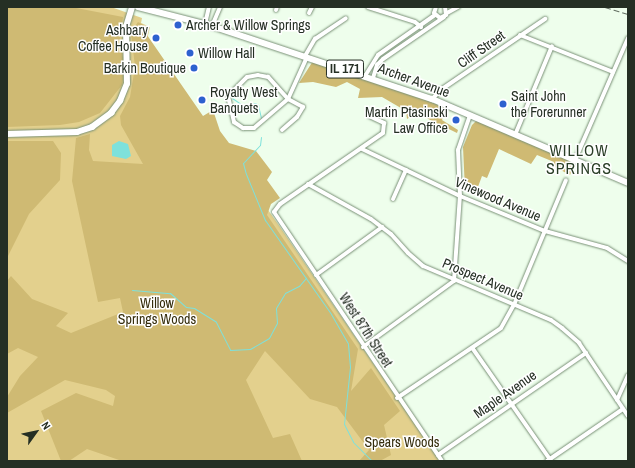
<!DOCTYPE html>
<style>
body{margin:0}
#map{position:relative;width:635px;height:468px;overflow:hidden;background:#eefeec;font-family:"Archivo Narrow",sans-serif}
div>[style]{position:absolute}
.green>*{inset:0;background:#e3d08d}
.forest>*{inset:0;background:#cfba73}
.water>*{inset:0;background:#7ee1db}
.stream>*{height:1px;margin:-0.5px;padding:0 0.5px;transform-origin:0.5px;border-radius:0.5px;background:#7ee1db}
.roads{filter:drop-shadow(0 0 1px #799176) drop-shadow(0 0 1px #799176)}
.street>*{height:4px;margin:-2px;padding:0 2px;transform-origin:2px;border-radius:2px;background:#fff}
.secondary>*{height:5.5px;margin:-2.75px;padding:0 2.75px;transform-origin:2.75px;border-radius:2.75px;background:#fff}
.primary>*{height:6px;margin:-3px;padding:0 3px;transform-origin:3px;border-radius:3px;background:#fff}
.rail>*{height:1px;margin-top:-0.5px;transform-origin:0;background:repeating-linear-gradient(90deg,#626e61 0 6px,transparent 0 9px)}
.dots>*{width:11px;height:11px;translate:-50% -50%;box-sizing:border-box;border:2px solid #fff;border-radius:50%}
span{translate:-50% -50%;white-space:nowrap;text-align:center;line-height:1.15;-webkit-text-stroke:3px #fff;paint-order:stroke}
.shield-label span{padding:1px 3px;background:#fff;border:1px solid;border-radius:3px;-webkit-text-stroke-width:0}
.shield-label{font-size:13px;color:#252f24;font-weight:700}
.poi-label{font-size:14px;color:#252f24}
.left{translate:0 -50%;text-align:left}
.right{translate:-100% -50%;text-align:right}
.street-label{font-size:14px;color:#252f24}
.park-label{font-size:14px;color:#352d0c}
.quarter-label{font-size:16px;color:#293e26;letter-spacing:1px}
.frame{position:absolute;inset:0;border:8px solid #252f24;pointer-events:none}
.north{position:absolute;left:16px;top:412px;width:40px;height:40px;-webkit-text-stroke:3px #fff;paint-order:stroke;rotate:57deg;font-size:11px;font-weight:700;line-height:16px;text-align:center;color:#252f24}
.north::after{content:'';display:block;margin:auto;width:14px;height:18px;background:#252f24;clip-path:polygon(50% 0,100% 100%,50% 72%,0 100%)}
</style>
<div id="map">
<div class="green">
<div style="clip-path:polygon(7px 7px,111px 7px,142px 18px,141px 23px,150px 27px,147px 40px,278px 224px,440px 461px,7px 461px)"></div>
</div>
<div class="forest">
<div style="clip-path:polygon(7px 7px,71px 7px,123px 17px,120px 39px,125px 70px,122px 85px,100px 113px,79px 122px,60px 125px,7px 127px)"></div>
<div style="clip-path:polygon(138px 22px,149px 28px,147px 35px,203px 116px,213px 110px,220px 131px,229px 143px,256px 151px,272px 172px,267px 180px,280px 198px,271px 204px,267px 215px,358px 349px,351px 391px,371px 368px,400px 411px,384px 425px,391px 455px,380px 461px,359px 461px,369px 450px,337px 407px,310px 399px,265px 351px,246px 380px,273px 438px,290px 434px,302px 461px,122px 461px,87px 449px,69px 461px,61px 461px,41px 411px,76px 393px,113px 406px,115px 396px,106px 390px,65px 380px,7px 413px,7px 397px,20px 376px,38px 357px,18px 348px,7px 354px,7px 281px,11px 276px,32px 299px,68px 313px,56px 326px,71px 333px,123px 312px,120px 298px,98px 302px,72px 181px,76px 138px,90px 134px,89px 150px,93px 161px,143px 164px,121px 125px,120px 116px,130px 97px,135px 67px,131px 32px)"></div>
<div style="clip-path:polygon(313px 61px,384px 83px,446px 108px,442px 120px,458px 130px,457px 133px,416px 113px,407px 119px,406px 111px,382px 97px,358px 98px,360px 89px,347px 82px,336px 87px,313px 82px,299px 83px)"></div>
<div style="clip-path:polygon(477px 120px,575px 162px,570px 175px,553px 166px,554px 162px,537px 155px,531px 164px,499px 149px,487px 178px,482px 176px,475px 195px,465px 190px,463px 147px,472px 125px)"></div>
<div style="clip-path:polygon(7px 141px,53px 141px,61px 153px,60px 180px,29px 214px,7px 258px)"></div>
</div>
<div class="water">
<div style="clip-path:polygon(119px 141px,128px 144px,131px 156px,126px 159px,112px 156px,112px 145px)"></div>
</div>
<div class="stream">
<div style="left:232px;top:98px;width:14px;rotate:34deg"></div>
<div style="left:244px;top:106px;width:11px;rotate:-15deg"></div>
<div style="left:255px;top:103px;width:4px;rotate:34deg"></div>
<div style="left:258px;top:105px;width:13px;rotate:77deg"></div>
<div style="left:261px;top:137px;width:8px;rotate:97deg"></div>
<div style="left:260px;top:145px;width:25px;rotate:133deg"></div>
<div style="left:243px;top:163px;width:11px;rotate:75deg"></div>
<div style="left:246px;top:174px;width:50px;rotate:67.6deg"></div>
<div style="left:265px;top:220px;width:115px;rotate:54.9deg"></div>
<div style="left:331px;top:314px;width:34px;rotate:60deg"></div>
<div style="left:348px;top:344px;width:23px;rotate:85deg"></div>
<div style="left:350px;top:367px;width:57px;rotate:96deg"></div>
<div style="left:344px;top:424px;width:20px;rotate:63deg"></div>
<div style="left:353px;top:442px;width:27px;rotate:45deg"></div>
<div style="left:132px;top:290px;width:38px;rotate:5deg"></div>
<div style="left:170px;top:293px;width:21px;rotate:41deg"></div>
<div style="left:186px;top:307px;width:8px;rotate:7deg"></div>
<div style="left:194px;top:308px;width:26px;rotate:32deg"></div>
<div style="left:216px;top:322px;width:31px;rotate:63deg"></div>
<div style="left:230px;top:350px;width:20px;rotate:-3deg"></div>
<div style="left:250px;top:349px;width:22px;rotate:-30deg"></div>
<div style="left:269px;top:338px;width:17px;rotate:-62deg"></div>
<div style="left:277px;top:323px;width:15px;rotate:-94deg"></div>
<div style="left:276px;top:308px;width:17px;rotate:-59deg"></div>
<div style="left:285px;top:293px;width:16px;rotate:-27deg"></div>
<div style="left:299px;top:286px;width:11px;rotate:-49deg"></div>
</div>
<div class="roads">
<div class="street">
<div style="left:368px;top:7px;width:49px;rotate:17.7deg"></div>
<div style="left:415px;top:22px;width:8px;rotate:40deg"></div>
<div style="left:436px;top:7px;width:6px;rotate:108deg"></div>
<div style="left:434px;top:13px;width:8px;rotate:40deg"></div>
<div style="left:440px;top:18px;width:7px;rotate:-27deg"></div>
<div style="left:446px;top:15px;width:8px;rotate:-97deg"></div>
<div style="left:276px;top:10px;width:3px;rotate:-72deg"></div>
<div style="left:309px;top:13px;width:7px;rotate:-63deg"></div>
<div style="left:447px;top:13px;width:13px;rotate:-29deg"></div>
<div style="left:205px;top:24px;width:17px;rotate:-77deg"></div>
<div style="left:212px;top:26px;width:21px;rotate:-67deg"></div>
<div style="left:520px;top:35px;width:100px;rotate:21.7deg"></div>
<div style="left:305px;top:56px;width:20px;rotate:-60deg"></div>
<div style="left:315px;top:39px;width:37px;rotate:-34deg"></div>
<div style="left:365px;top:76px;width:25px;rotate:-58deg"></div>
<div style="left:378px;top:55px;width:70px;rotate:-35.1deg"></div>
<div style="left:373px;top:78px;width:14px;rotate:-73deg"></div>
<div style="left:377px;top:65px;width:8px;rotate:-45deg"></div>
<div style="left:383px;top:59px;width:74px;rotate:-34.5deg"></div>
<div style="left:432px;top:99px;width:14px;rotate:-45deg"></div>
<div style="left:442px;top:89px;width:125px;rotate:-34.2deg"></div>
<div style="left:369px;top:116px;width:17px;rotate:25deg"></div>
<div style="left:384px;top:123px;width:10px;rotate:96deg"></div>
<div style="left:383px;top:133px;width:125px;rotate:145.4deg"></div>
<div style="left:280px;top:204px;width:10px;rotate:127deg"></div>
<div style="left:274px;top:212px;width:300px;rotate:56deg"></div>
<div style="left:282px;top:130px;width:20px;rotate:-41deg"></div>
<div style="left:297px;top:117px;width:12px;rotate:-59deg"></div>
<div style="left:303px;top:107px;width:17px;rotate:-152deg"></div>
<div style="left:288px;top:99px;width:30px;rotate:-132deg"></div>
<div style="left:268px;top:77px;width:10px;rotate:-169deg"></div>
<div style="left:258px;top:75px;width:11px;rotate:170deg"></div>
<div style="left:247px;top:77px;width:27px;rotate:135deg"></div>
<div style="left:228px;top:96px;width:27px;rotate:77deg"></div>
<div style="left:234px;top:122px;width:11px;rotate:34deg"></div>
<div style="left:243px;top:128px;width:11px"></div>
<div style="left:254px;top:128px;width:45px;rotate:-40.5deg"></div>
<div style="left:288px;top:99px;width:46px;rotate:-65.7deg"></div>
<div style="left:515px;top:135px;width:96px;rotate:-67.4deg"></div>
<div style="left:362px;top:149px;width:109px;rotate:25.6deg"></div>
<div style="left:460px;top:196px;width:92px;rotate:22.4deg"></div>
<div style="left:545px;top:231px;width:64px;rotate:15.3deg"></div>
<div style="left:607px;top:248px;width:25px;rotate:32deg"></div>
<div style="left:575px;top:160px;width:133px;rotate:-66.5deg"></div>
<div style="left:308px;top:184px;width:72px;rotate:29.1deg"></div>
<div style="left:371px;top:219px;width:25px;rotate:37deg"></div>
<div style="left:391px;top:234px;width:25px;rotate:48deg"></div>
<div style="left:408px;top:253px;width:20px;rotate:41deg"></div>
<div style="left:423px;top:266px;width:139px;rotate:22.9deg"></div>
<div style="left:551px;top:320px;width:14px;rotate:36deg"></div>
<div style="left:562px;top:328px;width:23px;rotate:41deg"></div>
<div style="left:579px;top:343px;width:88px;rotate:56.1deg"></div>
<div style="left:393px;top:199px;width:32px;rotate:-66deg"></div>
<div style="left:316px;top:275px;width:82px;rotate:-36deg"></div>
<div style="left:363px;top:347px;width:112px;rotate:-36deg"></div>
<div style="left:454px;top:281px;width:85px;rotate:-86deg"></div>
<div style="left:460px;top:196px;width:46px;rotate:-92.5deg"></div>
<div style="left:458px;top:150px;width:37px;rotate:-71deg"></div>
<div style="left:473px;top:349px;width:136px;rotate:55.1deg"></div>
<div style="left:397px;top:398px;width:125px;rotate:-33.9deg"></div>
<div style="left:501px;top:328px;width:26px;rotate:-61deg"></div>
<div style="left:514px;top:305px;width:135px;rotate:-67.4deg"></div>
<div style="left:617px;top:400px;width:27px;rotate:-66deg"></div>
<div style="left:438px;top:455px;width:180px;rotate:-34.6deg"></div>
<div style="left:547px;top:461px;width:92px;rotate:-34.4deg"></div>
</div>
<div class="secondary">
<div style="left:7px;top:134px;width:70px;rotate:-1.6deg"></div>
<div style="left:77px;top:132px;width:16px;rotate:-18deg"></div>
<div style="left:92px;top:127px;width:24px;rotate:-36deg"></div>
<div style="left:111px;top:113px;width:15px;rotate:-53deg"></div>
<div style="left:120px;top:101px;width:18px;rotate:-68deg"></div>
<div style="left:127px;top:84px;width:57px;rotate:-91deg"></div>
<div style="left:126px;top:27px;width:21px;rotate:-73deg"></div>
</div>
<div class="primary">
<div style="left:138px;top:7px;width:76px;rotate:14.4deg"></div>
<div style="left:212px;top:26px;width:232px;rotate:18.4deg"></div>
<div style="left:432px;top:99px;width:213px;rotate:23.2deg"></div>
</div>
</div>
<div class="rail">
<div style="left:605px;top:7px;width:24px;rotate:17deg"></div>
</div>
<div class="dots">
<div style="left:178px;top:25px;background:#2d61cf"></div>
<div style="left:156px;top:38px;background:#2d61cf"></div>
<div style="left:190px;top:53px;background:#2d61cf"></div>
<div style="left:194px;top:68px;background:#2d61cf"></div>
<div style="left:202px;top:100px;background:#2d61cf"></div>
<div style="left:503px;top:104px;background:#2d61cf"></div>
<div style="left:456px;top:120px;background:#2d61cf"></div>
</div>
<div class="shield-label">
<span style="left:345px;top:69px">IL 171</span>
</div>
<div class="poi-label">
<span class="left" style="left:186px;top:25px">Archer &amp; Willow Springs</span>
<span class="right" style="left:148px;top:38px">Ashbary<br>Coffee House</span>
<span class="left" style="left:198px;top:53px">Willow Hall</span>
<span class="right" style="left:186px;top:68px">Barkin Boutique</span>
<span class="left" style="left:210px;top:100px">Royalty West<br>Banquets</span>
<span class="left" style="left:511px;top:104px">Saint John<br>the Forerunner</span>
<span class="right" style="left:448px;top:120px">Martin Ptasinski<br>Law Office</span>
</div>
<div class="street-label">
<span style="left:481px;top:49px;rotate:-35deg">Cliff Street</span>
<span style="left:414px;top:80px;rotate:20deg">Archer Avenue</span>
<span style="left:498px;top:199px;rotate:23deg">Vinewood Avenue</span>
<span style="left:483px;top:279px;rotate:23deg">Prospect Avenue</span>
<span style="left:366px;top:330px;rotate:57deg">West 87th Street</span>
<span style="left:505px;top:394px;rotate:-35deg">Maple Avenue</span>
</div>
<div class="park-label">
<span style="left:157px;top:311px">Willow<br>Springs Woods</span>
<span style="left:402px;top:442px">Spears Woods</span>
</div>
<div class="quarter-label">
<span style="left:579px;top:159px">WILLOW<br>SPRINGS</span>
</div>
<div class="frame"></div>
<div class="north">N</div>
</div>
